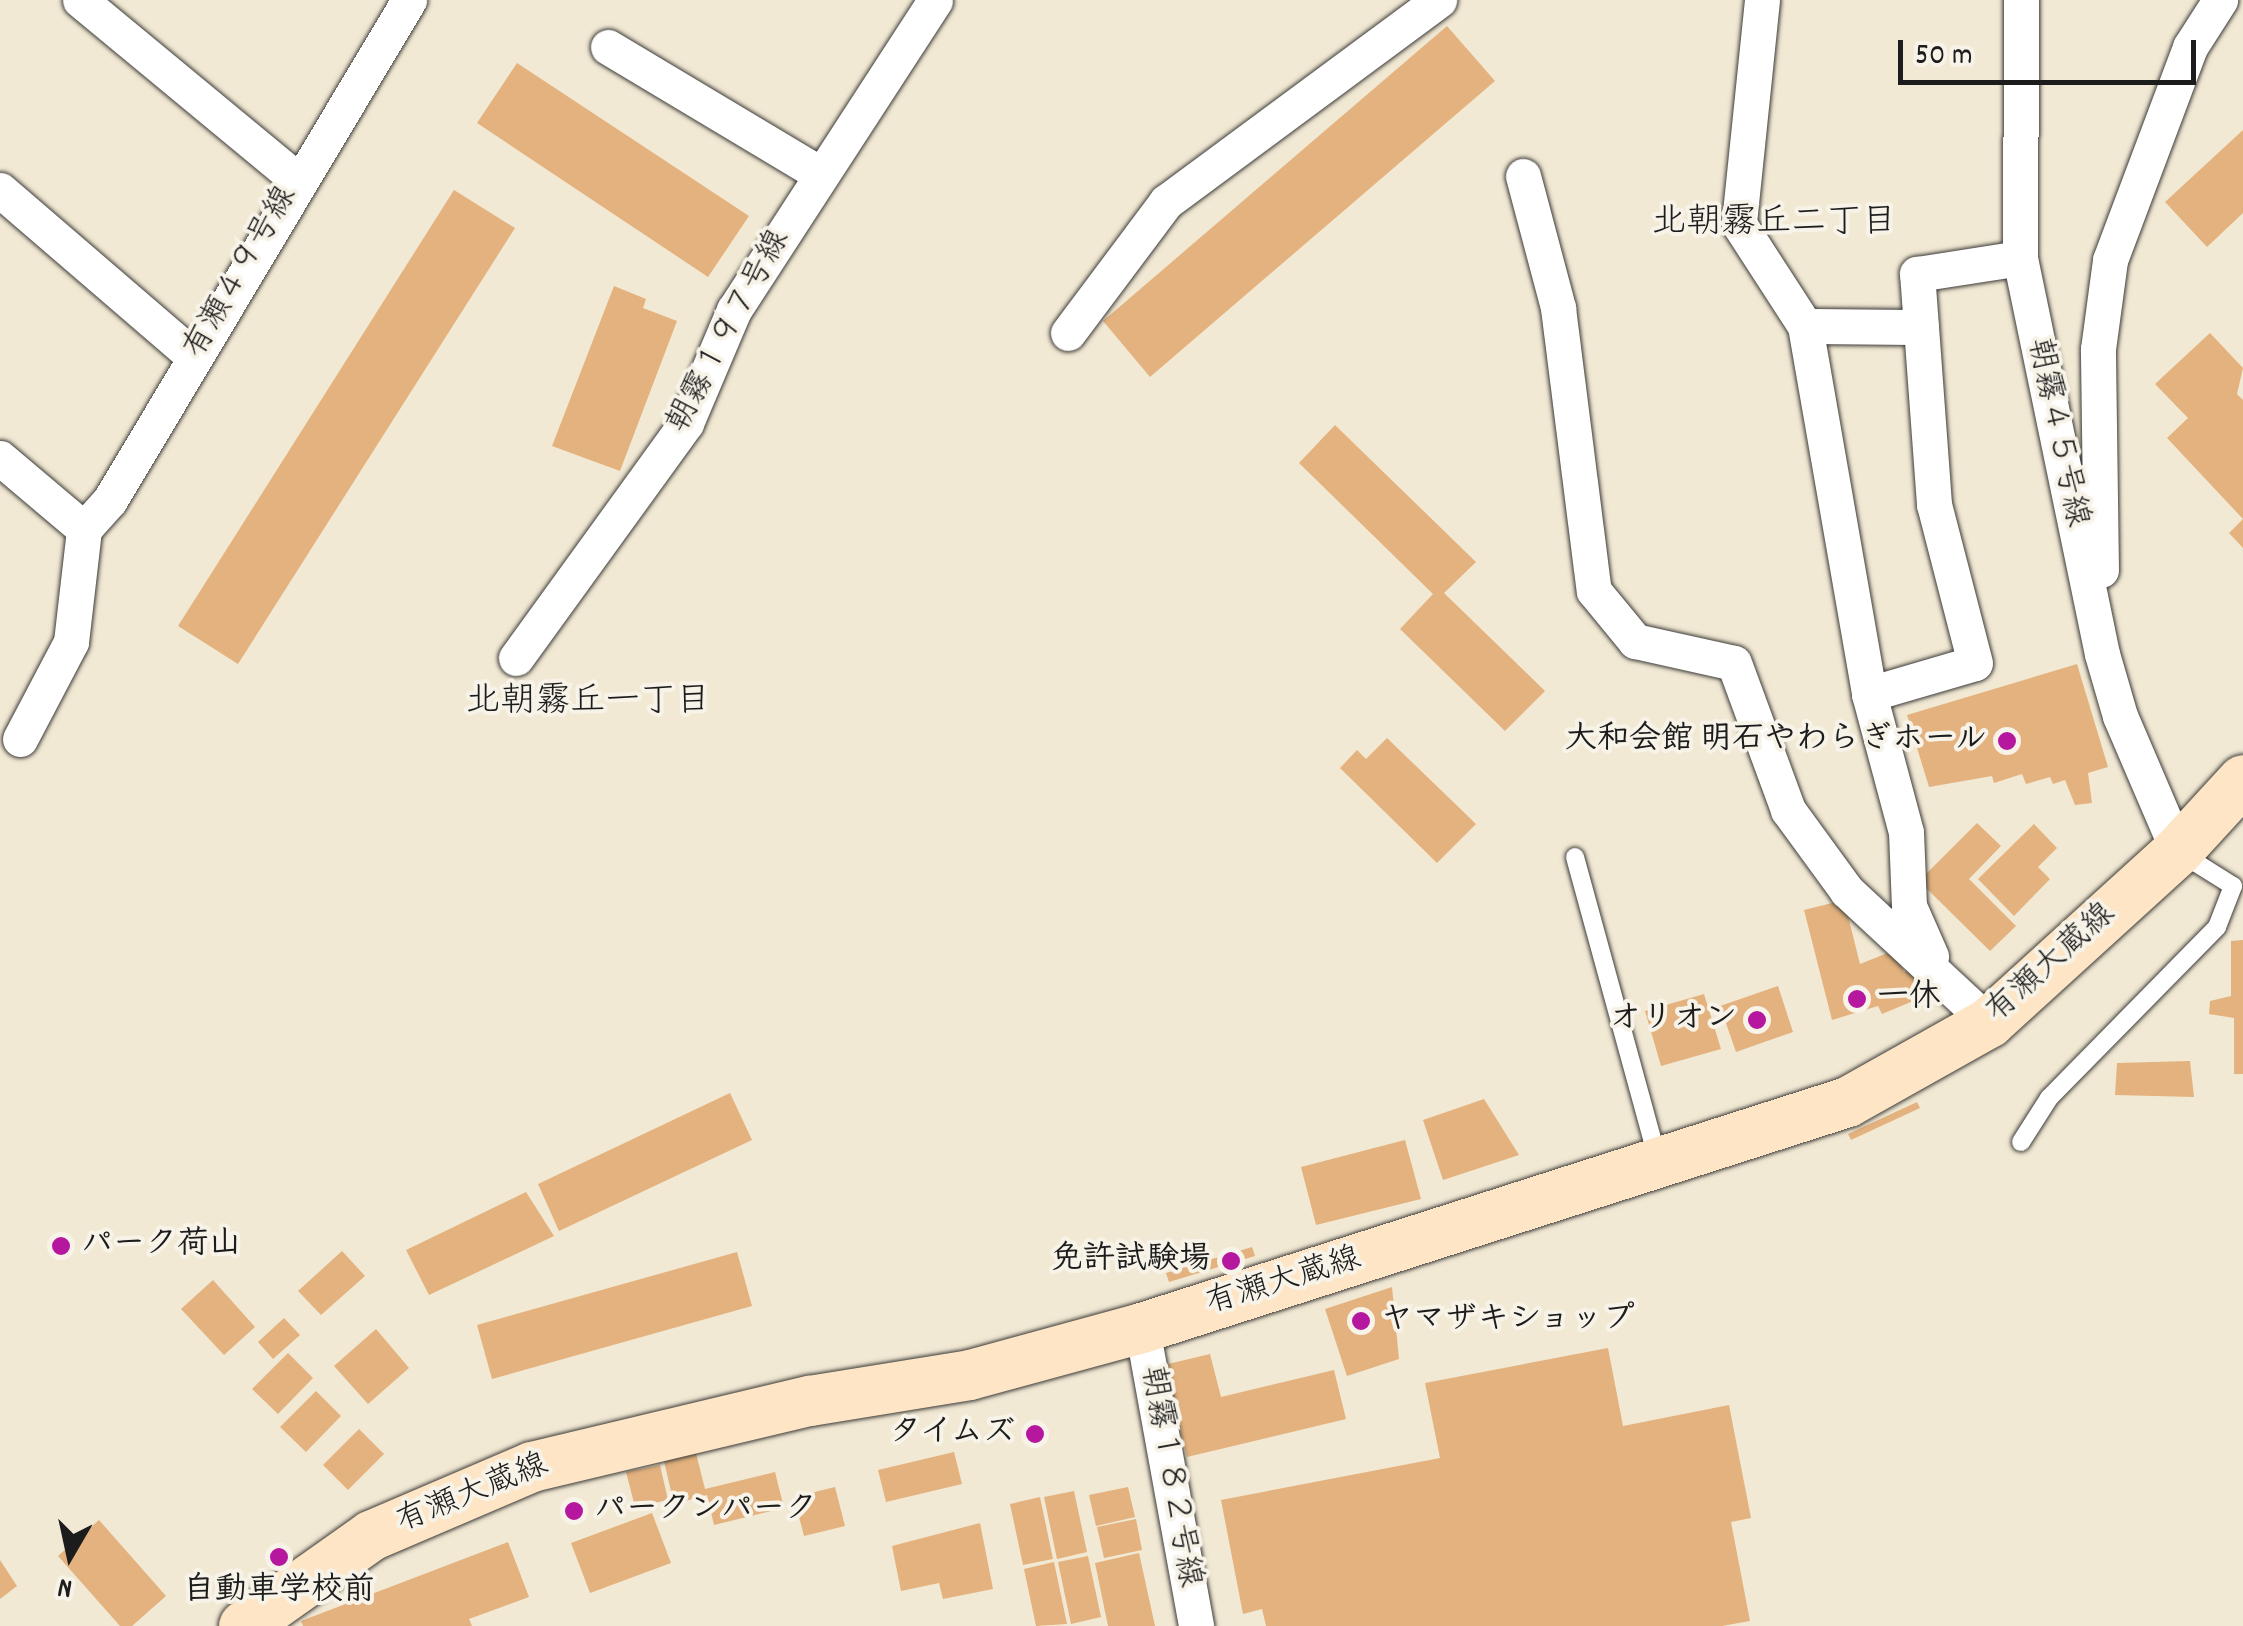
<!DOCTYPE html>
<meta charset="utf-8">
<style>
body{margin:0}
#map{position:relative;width:2243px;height:1626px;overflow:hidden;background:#f2e9d4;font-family:Dekko,"Klee One",sans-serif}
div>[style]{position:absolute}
.building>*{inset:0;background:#e3b27e}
.roads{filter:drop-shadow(0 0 2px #3c3b38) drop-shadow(0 0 2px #3c3b38)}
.service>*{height:18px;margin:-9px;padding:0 9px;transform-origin:9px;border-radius:9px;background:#fff}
.minor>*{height:35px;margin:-17.5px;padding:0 17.5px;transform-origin:17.5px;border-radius:17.5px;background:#fff}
.secondary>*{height:50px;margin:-25px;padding:0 25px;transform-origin:25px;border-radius:25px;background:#fde5c5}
.dots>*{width:28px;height:28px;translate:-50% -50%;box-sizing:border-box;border:5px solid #f7f3e8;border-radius:50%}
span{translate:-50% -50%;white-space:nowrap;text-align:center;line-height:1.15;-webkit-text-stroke:8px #f7f3e8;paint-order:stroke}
.street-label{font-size:32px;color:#1c1c1c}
.poi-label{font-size:32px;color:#1c1c1c;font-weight:700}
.right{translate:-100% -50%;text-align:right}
.left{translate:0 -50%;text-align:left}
.neighbourhood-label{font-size:35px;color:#1c1c1c}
.north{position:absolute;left:20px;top:1506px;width:100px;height:100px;-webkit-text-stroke:8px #f7f3e8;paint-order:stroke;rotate:189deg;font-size:28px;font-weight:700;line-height:40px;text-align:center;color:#1c1c1c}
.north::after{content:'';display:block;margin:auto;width:35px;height:45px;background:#1c1c1c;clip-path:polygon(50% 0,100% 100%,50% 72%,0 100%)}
.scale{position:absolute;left:1898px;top:40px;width:298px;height:45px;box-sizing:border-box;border:5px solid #1c1c1c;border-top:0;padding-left:12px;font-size:30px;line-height:35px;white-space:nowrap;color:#1c1c1c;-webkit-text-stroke:8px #f7f3e8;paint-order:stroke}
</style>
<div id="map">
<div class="building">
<div style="clip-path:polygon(1447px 26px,1495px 81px,1150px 377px,1103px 321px)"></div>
<div style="clip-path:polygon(517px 63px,749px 216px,708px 277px,477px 123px)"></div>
<div style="clip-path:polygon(2243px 130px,2243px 213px,2207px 247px,2165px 202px)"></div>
<div style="clip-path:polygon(454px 190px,515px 228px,238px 664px,178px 626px)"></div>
<div style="clip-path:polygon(614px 286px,646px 299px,643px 308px,677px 321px,620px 471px,552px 446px)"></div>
<div style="clip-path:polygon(2210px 333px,2243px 368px,2237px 394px,2243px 400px,2243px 548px,2229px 533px,2243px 519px,2167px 438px,2188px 418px,2155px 384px)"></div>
<div style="clip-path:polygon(1335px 425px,1476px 562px,1444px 593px,1545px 691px,1505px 731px,1400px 629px,1433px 594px,1299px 463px)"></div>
<div style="clip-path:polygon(2077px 664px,2108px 767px,2088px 773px,2092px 803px,2075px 805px,2065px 780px,2053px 784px,2050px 777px,2026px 784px,2022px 774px,1994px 783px,1992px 776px,1929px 787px,1907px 715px)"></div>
<div style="clip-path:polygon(1387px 738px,1476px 824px,1437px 863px,1340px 768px,1357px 750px,1366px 759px)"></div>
<div style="clip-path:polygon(1977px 823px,2001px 846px,1969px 879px,2016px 926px,1990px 951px,1919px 881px)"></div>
<div style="clip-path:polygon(2034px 824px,2057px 848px,2038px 867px,2050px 879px,2014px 916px,1978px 879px)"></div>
<div style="clip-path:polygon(1844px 900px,1860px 964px,1895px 950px,1904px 972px,1918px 966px,1930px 994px,1882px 1014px,1878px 1006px,1832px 1020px,1804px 910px)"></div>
<div style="clip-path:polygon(2243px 940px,2243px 1074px,2234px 1074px,2234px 1018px,2209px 1014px,2210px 1001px,2231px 996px,2231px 941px)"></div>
<div style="clip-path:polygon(1778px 986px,1793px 1032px,1736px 1052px,1720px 1006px)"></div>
<div style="clip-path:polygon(1704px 994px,1721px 1049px,1661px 1066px,1645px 1011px)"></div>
<div style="clip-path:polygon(2190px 1061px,2194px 1097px,2115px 1095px,2117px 1063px)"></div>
<div style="clip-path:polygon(730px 1093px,752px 1140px,559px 1231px,538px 1184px)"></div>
<div style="clip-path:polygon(1484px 1099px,1519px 1155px,1443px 1180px,1423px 1120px)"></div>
<div style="clip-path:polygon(1917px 1102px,1920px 1108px,1851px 1140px,1848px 1134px)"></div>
<div style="clip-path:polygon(1405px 1140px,1421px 1199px,1316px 1225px,1301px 1167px)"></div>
<div style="clip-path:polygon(526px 1192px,554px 1236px,429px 1295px,406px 1250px)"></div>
<div style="clip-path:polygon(1252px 1247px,1255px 1256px,1169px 1282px,1166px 1273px)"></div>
<div style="clip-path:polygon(342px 1251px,365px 1276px,321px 1315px,298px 1291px)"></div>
<div style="clip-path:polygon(737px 1252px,752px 1306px,492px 1379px,477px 1325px)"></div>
<div style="clip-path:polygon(213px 1280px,255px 1327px,224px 1355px,181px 1309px)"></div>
<div style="clip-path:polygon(1392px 1287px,1399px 1359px,1347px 1376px,1325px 1309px)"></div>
<div style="clip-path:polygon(284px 1318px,300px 1335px,273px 1359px,258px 1342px)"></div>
<div style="clip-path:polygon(376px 1329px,409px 1368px,368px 1404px,334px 1366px)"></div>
<div style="clip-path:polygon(1608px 1348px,1623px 1426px,1729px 1405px,1751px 1518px,1731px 1522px,1750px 1621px,1722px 1626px,1266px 1626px,1262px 1609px,1243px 1614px,1221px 1500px,1440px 1458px,1425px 1383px)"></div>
<div style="clip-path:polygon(288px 1353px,313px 1378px,278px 1414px,252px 1389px)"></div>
<div style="clip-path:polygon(1210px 1354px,1221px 1397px,1334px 1370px,1346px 1419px,1187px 1457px,1164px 1365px)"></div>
<div style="clip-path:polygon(316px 1391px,341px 1416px,306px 1452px,280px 1427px)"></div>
<div style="clip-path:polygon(359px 1429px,384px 1454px,348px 1490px,323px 1465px)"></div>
<div style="clip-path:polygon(954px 1452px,962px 1484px,886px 1502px,878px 1470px)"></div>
<div style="clip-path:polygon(696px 1453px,705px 1489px,775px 1472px,784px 1508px,714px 1525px,707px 1495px,674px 1504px,664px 1461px)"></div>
<div style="clip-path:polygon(660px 1465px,668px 1500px,635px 1507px,626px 1472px)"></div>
<div style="clip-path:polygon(835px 1487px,845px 1526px,804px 1536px,794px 1497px)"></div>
<div style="clip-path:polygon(1128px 1487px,1135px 1517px,1096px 1526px,1089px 1495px)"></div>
<div style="clip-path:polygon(1074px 1491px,1087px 1552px,1057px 1559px,1044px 1497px)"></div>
<div style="clip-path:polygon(1040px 1497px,1053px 1559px,1023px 1565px,1010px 1504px)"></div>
<div style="clip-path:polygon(652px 1513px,671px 1563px,590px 1593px,571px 1543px)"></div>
<div style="clip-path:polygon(1136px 1519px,1142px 1550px,1104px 1558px,1097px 1527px)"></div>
<div style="clip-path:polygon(99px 1520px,166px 1596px,132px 1626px,120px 1626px,58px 1556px)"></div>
<div style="clip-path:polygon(980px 1523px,993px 1589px,943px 1599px,939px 1583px,901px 1591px,892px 1546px)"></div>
<div style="clip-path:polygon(508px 1542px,529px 1597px,469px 1619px,472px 1626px,303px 1626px,301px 1621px)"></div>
<div style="clip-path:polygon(1139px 1553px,1155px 1626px,1108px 1626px,1095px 1563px)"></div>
<div style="clip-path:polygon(1088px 1556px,1101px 1617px,1071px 1624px,1058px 1562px)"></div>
<div style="clip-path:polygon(0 1560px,17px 1586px,0 1599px)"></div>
<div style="clip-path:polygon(1054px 1562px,1067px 1624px,1036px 1626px,1024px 1569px)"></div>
</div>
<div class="roads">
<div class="service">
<div style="left:1575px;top:857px;width:314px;rotate:74.7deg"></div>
<div style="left:2021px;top:1142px;width:52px;rotate:-57.5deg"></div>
<div style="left:2049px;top:1098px;width:240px;rotate:-45.5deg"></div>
<div style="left:2217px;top:927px;width:44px;rotate:-68.7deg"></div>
<div style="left:2233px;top:886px;width:60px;rotate:-147.9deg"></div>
</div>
<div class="minor">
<div style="left:80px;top:0;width:281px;rotate:39.6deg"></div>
<div style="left:1762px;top:0;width:225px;rotate:95.9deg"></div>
<div style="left:1739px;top:224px;width:121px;rotate:57.1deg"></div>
<div style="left:1805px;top:326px;width:374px;rotate:80.1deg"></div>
<div style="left:1869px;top:694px;width:110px;rotate:-16.3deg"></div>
<div style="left:1975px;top:663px;width:164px;rotate:-104.5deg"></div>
<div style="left:1934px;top:504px;width:231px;rotate:-94.2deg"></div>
<div style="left:1917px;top:274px;width:104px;rotate:-8.8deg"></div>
<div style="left:2021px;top:0;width:258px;rotate:90.2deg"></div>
<div style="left:2020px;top:258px;width:404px;rotate:78.3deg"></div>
<div style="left:2102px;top:654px;width:65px;rotate:73.8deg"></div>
<div style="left:2120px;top:716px;width:147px;rotate:66.8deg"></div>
<div style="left:608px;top:47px;width:244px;rotate:30.9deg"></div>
<div style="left:1523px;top:176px;width:137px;rotate:75.1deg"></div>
<div style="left:1558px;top:308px;width:285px;rotate:82.8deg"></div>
<div style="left:1594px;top:591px;width:65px;rotate:50.6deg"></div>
<div style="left:1635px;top:641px;width:101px;rotate:12.5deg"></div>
<div style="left:1734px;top:663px;width:157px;rotate:69.8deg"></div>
<div style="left:1788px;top:810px;width:100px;rotate:53.9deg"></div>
<div style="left:1847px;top:891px;width:194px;rotate:42.9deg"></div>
<div style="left:0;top:190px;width:255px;rotate:40.7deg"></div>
<div style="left:1805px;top:326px;width:116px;rotate:0.5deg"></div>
<div style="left:1068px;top:333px;width:164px;rotate:-53.2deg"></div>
<div style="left:1166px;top:202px;width:340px;rotate:-36.5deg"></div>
<div style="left:0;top:458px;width:110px;rotate:40.2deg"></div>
<div style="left:84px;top:529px;width:39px;rotate:-48deg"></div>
<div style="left:110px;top:500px;width:583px;rotate:-59.12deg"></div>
<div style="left:2101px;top:570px;width:221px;rotate:-90.8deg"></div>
<div style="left:2098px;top:349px;width:90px;rotate:-82.3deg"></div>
<div style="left:2110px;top:260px;width:228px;rotate:-69.4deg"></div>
<div style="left:2190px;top:47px;width:56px;rotate:-57.4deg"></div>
<div style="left:516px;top:658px;width:290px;rotate:-54.1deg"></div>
<div style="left:686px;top:423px;width:123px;rotate:-67deg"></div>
<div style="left:734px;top:310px;width:369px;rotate:-57deg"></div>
<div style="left:1869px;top:694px;width:143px;rotate:75deg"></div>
<div style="left:1906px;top:832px;width:74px;rotate:87.7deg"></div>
<div style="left:1909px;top:906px;width:55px;rotate:66.3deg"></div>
<div style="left:20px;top:739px;width:110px;rotate:-62.3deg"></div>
<div style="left:71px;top:642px;width:114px;rotate:-83.4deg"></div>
<div style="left:1142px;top:1328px;width:303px;rotate:79.7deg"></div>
</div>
<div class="secondary">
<div style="left:244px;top:1626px;width:156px;rotate:-35.3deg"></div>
<div style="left:371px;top:1536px;width:175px;rotate:-23.2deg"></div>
<div style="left:532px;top:1467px;width:286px;rotate:-13.4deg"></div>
<div style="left:810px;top:1401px;width:162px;rotate:-9.2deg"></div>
<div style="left:970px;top:1375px;width:178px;rotate:-15.3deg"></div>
<div style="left:1142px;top:1328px;width:741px;rotate:-17.75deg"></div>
<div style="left:1848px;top:1102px;width:162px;rotate:-29.3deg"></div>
<div style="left:1989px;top:1023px;width:256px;rotate:-42.3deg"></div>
<div style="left:2178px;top:851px;width:96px;rotate:-47.5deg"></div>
</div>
</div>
<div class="dots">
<div style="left:2007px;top:741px;background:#b5179e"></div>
<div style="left:1857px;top:999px;background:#b5179e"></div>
<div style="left:1757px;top:1020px;background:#b5179e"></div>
<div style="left:61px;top:1246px;background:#b5179e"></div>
<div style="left:1231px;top:1261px;background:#b5179e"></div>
<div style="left:1361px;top:1321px;background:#b5179e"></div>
<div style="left:1035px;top:1434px;background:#b5179e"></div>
<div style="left:574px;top:1511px;background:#b5179e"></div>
<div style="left:279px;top:1557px;background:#b5179e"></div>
</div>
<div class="street-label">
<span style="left:242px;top:273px;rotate:-60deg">有瀬４９号線</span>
<span style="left:730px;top:332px;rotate:-62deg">朝霧１９７号線</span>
<span style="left:2056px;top:433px;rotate:78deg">朝霧４５号線</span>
<span style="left:2052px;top:964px;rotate:-42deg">有瀬大蔵線</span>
<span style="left:1284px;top:1283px;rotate:-17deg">有瀬大蔵線</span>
<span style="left:1169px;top:1477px;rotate:80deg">朝霧１８２号線</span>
<span style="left:473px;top:1495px;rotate:-22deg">有瀬大蔵線</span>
</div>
<div class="poi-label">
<span class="right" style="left:1987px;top:741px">大和会館 明石やわらぎホール</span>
<span class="left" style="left:1877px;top:999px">一休</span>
<span class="right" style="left:1737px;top:1020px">オリオン</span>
<span class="left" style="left:81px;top:1246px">パーク荷山</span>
<span class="right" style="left:1211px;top:1261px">免許試験場</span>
<span class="left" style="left:1381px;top:1321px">ヤマザキショップ</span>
<span class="right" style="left:1015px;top:1434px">タイムズ</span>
<span class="left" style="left:594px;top:1511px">パークンパーク</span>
<span style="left:279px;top:1592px">自動車学校前</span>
</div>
<div class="neighbourhood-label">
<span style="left:1774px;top:224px">北朝霧丘二丁目</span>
<span style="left:588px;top:703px">北朝霧丘一丁目</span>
</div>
<div class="north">N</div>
<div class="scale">50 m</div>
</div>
